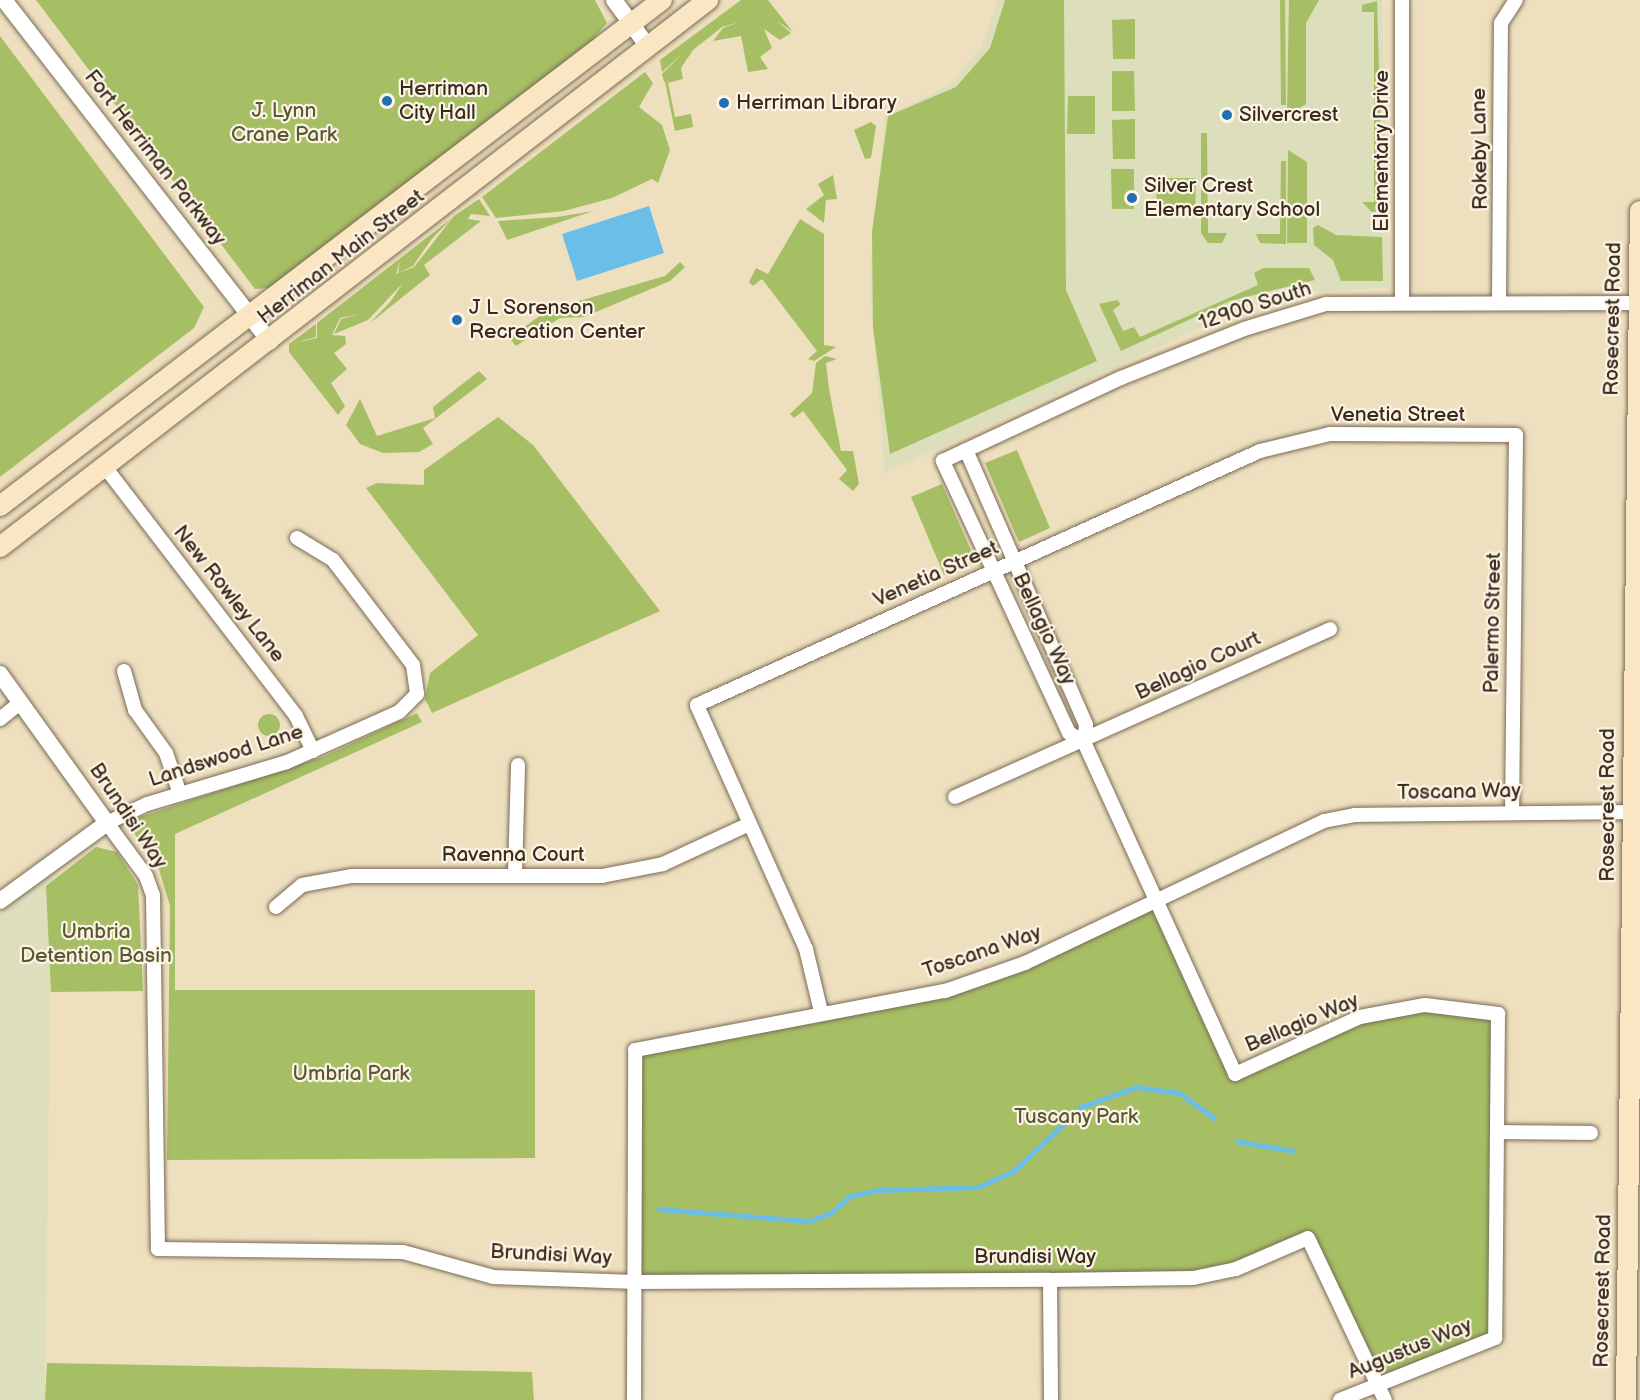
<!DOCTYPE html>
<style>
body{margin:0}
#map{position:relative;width:1640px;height:1400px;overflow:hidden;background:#eee0bf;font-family:"Balsamiq Sans",sans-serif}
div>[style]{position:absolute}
.built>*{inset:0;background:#dddebc}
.green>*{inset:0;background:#a6bf64}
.round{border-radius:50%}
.water>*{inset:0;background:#6bbee7}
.stream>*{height:4.5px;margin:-2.25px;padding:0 2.25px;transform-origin:2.25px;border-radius:2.25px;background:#6bbee7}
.roads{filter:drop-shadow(0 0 2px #7a6a56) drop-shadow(0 0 2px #7a6a56)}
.minor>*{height:14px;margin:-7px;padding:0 7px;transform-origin:7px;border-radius:7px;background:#fff}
.tertiary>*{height:16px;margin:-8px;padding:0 8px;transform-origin:8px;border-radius:8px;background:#fff}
.secondary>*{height:20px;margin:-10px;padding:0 10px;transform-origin:10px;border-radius:10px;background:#fbe6c4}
.dots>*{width:16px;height:16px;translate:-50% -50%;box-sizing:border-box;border:3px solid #fcf5e5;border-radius:50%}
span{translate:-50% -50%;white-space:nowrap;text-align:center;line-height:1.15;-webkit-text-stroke:4.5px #fcf5e5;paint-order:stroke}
.poi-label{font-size:21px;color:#3b2a1e}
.left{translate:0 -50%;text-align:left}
.park-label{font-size:21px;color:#5b5733}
.street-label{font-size:21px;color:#3b2a1e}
</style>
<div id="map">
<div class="built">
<div style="clip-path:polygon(998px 0,1382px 0,1389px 287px,1272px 295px,885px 473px,869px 280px,885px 116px,950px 85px,982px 46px)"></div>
<div style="clip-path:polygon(52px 862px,45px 1400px,0 1400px,0 902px)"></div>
</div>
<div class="green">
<div style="clip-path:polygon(36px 0,595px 0,607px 23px,589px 44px,270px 288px,255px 289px)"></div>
<div style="clip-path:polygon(741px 0,768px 0,793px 32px,777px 21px,791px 33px,780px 40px,764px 29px,772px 48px,760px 57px,768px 69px,748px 72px,741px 36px,713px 41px,723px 28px,740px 22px,722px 27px,693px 50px,681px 68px,683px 79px,668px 83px,675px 117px,691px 114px,693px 127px,675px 131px,665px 82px,673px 79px,664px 82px,662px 74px,684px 52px,662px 72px,660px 60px)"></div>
<div style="clip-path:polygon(1005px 0,1064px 0,1066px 290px,1097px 361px,890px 454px,873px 328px,872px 232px,888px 116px,956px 87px,990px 48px)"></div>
<div style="clip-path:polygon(1280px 0,1285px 0,1286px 105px,1281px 105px)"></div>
<div style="clip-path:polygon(1289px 0,1319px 0,1306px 23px,1306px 104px,1295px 111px,1287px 111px)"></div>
<div style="clip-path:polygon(1377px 1px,1383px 211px,1372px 212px,1362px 202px,1374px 202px,1374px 12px,1362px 12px,1362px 5px)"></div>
<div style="clip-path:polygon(1135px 19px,1135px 59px,1113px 59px,1112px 20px)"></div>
<div style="clip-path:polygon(0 36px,204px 307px,194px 328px,0 477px)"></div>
<div style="clip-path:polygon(1112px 71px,1134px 71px,1135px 111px,1112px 111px)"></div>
<div style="clip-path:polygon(645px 72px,653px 83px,639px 107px,662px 125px,670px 150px,658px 183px,652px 179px,612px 198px,564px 211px,496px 218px,482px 197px)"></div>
<div style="clip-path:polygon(1068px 96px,1095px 96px,1095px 134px,1067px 134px)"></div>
<div style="clip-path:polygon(1135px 119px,1135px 159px,1113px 159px,1112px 120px)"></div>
<div style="clip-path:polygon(871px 122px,876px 126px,871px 158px,865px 159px,854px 130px)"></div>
<div style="clip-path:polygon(1201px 133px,1207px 133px,1208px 233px,1227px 233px,1222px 243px,1208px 243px,1201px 233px)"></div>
<div style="clip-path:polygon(1288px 150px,1307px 162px,1307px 243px,1287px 243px)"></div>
<div style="clip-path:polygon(1281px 161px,1286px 161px,1286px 244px,1260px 243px,1256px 234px,1280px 234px)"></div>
<div style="clip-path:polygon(1111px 169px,1134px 169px,1134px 209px,1112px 209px)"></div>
<div style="clip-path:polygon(833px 175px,837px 199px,826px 200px,824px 223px,806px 209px,824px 195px,818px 184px)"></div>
<div style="clip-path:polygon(1157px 178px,1196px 178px,1195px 217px,1156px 216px)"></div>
<div style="clip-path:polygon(479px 199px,490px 216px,471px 214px,468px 219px,481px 221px,424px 265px,430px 275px,369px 324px,390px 302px,403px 283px,368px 320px,334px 334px,341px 319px,359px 314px,340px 318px,332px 335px,345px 336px,346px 344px,334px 353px,347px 369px,331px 383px,345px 406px,338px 415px,289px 352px,289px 344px,316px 324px,316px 337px,294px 343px,317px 338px,317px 323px,452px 218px,431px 240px,413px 266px,398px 273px,400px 261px,396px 274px,414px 267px,454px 216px)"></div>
<div style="clip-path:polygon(593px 211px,507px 240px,498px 221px,557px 217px)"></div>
<div style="clip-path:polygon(800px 219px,824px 234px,824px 345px,836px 347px,814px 361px,808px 359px,817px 351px,762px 279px,753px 286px,749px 282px,756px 268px,768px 274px)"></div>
<div style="clip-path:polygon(1318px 225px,1336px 235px,1382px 237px,1383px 281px,1341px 281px,1333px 260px,1314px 245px,1313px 228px)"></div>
<div style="clip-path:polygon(680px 262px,685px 267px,670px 281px,584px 317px,560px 318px,516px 346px,509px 338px,548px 310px,665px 276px)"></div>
<div style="clip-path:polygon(1263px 268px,1309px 268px,1315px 280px,1230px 301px,1121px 351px,1099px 304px,1117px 300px,1121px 304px,1113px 310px,1123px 331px,1134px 327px,1140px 337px,1258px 285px,1254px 273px)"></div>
<div style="clip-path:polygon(825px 356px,837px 359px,826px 363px,829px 389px,841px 451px,853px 451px,859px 484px,853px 491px,839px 479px,847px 470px,803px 411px,794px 418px,790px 414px,812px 393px,816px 363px)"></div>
<div style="clip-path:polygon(479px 371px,487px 379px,423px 428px,433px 444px,419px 452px,383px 453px,360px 444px,346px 425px,360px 399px,377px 436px,435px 418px,433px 407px)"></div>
<div style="clip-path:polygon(498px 417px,533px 445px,660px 611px,432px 713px,425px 699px,430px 673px,478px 635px,366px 488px,377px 483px,424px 485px,424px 470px)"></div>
<div style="clip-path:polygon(1017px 450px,1050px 528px,1019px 542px,985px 463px)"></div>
<div style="clip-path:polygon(942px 484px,976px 562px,944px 575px,911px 497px)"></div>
<div style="clip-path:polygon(417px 713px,422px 722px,175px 834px,175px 990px,535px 990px,535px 1158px,167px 1160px,170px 906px,158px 866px,134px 833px,137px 818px,325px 756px)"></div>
<div class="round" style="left:258px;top:714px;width:22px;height:22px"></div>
<div style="clip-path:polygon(96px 847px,117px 852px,138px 885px,143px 991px,51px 992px,46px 886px)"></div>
<div style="clip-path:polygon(1157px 901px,1235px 1074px,1360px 1017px,1425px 1005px,1498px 1014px,1495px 1338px,1378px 1384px,1308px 1238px,1193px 1278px,636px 1282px,635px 1050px,945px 991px)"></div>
<div style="clip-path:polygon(47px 1363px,532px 1372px,534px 1400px,45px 1400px)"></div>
</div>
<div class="water">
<div style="clip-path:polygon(649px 206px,664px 253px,577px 281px,562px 234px)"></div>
</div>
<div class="stream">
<div style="left:1237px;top:1141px;width:57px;rotate:10.1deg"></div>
<div style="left:659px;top:1209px;width:150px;rotate:4.6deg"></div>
<div style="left:809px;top:1221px;width:23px;rotate:-20deg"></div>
<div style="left:831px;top:1213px;width:25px;rotate:-42deg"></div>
<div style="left:850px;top:1196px;width:29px;rotate:-12deg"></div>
<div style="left:878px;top:1190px;width:100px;rotate:-1.7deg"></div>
<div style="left:978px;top:1187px;width:39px;rotate:-24deg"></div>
<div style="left:1014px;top:1171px;width:93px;rotate:-43.7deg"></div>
<div style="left:1081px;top:1107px;width:59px;rotate:-20deg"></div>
<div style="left:1136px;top:1087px;width:44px;rotate:7.8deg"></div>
<div style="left:1180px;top:1093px;width:42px;rotate:36.3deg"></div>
</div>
<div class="roads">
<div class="minor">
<div style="left:1402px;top:302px;width:302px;rotate:-90deg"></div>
<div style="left:1499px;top:303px;width:280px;rotate:-89.6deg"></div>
<div style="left:1501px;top:23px;width:27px;rotate:-57deg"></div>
<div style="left:966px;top:450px;width:300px;rotate:66.4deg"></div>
<div style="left:1086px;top:725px;width:17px;rotate:97deg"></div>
<div style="left:1084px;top:742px;width:365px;rotate:65.5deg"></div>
<div style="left:1235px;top:1074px;width:137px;rotate:-24.5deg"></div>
<div style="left:1360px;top:1017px;width:66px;rotate:-10.5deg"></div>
<div style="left:1425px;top:1005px;width:74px;rotate:7deg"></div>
<div style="left:1498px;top:1014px;width:324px;rotate:90.5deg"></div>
<div style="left:1495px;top:1338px;width:167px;rotate:158.2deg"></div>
<div style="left:105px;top:467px;width:314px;rotate:52.5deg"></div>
<div style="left:296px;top:716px;width:39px;rotate:64deg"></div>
<div style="left:297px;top:538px;width:42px;rotate:31.4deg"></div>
<div style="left:333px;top:560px;width:132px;rotate:52.7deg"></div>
<div style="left:413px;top:665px;width:29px;rotate:82deg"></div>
<div style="left:417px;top:694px;width:25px;rotate:135deg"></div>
<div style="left:399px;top:712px;width:123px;rotate:155.9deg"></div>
<div style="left:287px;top:762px;width:146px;rotate:163.3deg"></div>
<div style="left:147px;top:804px;width:44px;rotate:154.6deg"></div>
<div style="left:107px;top:823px;width:66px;rotate:53.7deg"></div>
<div style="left:146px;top:876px;width:20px;rotate:70deg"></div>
<div style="left:153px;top:895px;width:354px;rotate:89.2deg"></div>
<div style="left:158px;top:1249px;width:245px;rotate:0.7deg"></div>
<div style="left:403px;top:1252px;width:93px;rotate:15.5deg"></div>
<div style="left:493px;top:1277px;width:143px;rotate:2deg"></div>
<div style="left:636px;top:1282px;width:414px;rotate:-0.3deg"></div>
<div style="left:1050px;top:1280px;width:143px;rotate:-0.8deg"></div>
<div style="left:1193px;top:1278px;width:44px;rotate:-11.8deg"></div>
<div style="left:1236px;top:1269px;width:78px;rotate:-23.3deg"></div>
<div style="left:1308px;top:1238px;width:179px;rotate:64.6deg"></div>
<div style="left:124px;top:671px;width:41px;rotate:74.2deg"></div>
<div style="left:135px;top:710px;width:53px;rotate:54.2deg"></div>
<div style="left:166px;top:753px;width:43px;rotate:71.1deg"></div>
<div style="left:0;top:719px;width:27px;rotate:-39deg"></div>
<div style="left:1084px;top:742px;width:17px;rotate:-149deg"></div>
<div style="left:1069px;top:733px;width:300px;rotate:-114.9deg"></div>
<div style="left:943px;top:461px;width:196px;rotate:-25deg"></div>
<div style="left:1121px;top:378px;width:132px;rotate:-21.7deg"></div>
<div style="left:1244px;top:329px;width:86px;rotate:-17deg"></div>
<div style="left:1326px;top:304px;width:314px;rotate:-0.2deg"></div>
<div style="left:955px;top:797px;width:411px;rotate:-24.1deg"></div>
<div style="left:515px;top:874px;width:109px;rotate:-88.4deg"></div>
<div style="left:276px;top:907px;width:34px;rotate:-40deg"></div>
<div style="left:302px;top:885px;width:51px;rotate:-10.2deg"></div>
<div style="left:352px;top:876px;width:250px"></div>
<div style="left:602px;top:876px;width:62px;rotate:-11.1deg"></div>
<div style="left:663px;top:864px;width:95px;rotate:-24.9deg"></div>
<div style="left:821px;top:1012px;width:65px;rotate:-103.4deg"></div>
<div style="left:806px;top:949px;width:267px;rotate:-114.1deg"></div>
<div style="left:697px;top:705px;width:618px;rotate:-24.28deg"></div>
<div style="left:1260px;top:451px;width:72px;rotate:-13.7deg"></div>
<div style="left:1330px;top:434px;width:186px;rotate:0.3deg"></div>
<div style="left:1516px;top:435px;width:376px;rotate:90.6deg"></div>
<div style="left:1499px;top:1132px;width:92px;rotate:0.6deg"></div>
<div style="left:1050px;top:1280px;width:120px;rotate:89.5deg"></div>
<div style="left:634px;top:1400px;width:350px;rotate:-89.8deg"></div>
<div style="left:635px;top:1050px;width:316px;rotate:-10.8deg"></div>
<div style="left:945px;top:991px;width:85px;rotate:-19.3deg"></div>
<div style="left:1025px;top:963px;width:331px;rotate:-25.4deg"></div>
<div style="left:1324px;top:821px;width:32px;rotate:-11deg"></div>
<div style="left:1355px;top:815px;width:277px;rotate:-0.6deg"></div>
</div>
<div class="tertiary">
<div style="left:4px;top:0;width:433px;rotate:52.1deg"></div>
<div style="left:614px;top:0;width:59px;rotate:53.9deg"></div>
<div style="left:0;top:674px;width:183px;rotate:54.3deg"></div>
<div style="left:107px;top:823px;width:132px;rotate:143.9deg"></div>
</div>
<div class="secondary">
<div style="left:0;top:506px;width:833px;rotate:-37.39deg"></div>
<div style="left:0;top:547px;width:895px;rotate:-37.69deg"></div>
<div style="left:1626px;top:1400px;width:1189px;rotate:-89.33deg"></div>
</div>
</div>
<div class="dots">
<div style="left:387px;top:101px;background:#1f6fb2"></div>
<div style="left:724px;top:103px;background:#1f6fb2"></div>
<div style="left:1227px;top:115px;background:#1f6fb2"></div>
<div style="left:1132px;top:198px;background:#1f6fb2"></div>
<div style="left:457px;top:320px;background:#1f6fb2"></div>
</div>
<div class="poi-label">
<span class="left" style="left:399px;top:101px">Herriman<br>City Hall</span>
<span class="left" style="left:736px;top:103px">Herriman Library</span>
<span class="left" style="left:1239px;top:115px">Silvercrest</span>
<span class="left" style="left:1144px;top:198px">Silver Crest<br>Elementary School</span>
<span class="left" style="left:469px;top:320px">J L Sorenson<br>Recreation Center</span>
</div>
<div class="park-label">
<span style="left:284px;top:123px">J. Lynn<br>Crane Park</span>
<span style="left:96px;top:944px">Umbria<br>Detention Basin</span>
<span style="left:351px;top:1074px">Umbria Park</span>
<span style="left:1076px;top:1117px">Tuscany Park</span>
</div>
<div class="street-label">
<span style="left:1480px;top:149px;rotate:-91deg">Rokeby Lane</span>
<span style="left:1382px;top:151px;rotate:-90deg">Elementary Drive</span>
<span style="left:155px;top:158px;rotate:52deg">Fort Herriman Parkway</span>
<span style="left:341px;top:257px;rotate:-38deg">Herriman Main Street</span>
<span style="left:1255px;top:306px;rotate:-18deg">12900 South</span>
<span style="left:1613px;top:319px;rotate:-89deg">Rosecrest Road</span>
<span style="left:1398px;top:415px">Venetia Street</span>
<span style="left:936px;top:574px;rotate:-24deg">Venetia Street</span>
<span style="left:229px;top:594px;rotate:52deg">New Rowley Lane</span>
<span style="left:1493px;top:623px;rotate:-89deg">Palermo Street</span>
<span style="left:1044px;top:629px;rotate:65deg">Bellagio Way</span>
<span style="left:1198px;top:666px;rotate:-25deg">Bellagio Court</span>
<span style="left:226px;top:756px;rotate:-18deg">Landswood Lane</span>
<span style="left:1459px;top:792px;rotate:-1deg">Toscana Way</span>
<span style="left:1608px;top:805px;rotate:-90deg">Rosecrest Road</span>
<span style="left:128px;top:816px;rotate:56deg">Brundisi Way</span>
<span style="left:513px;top:855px">Ravenna Court</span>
<span style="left:982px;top:952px;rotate:-19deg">Toscana Way</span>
<span style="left:1302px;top:1023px;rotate:-23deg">Bellagio Way</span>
<span style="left:551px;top:1255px;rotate:3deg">Brundisi Way</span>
<span style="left:1035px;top:1257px">Brundisi Way</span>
<span style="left:1603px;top:1291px;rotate:-89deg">Rosecrest Road</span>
<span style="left:1410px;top:1349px;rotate:-22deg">Augustus Way</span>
</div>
</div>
